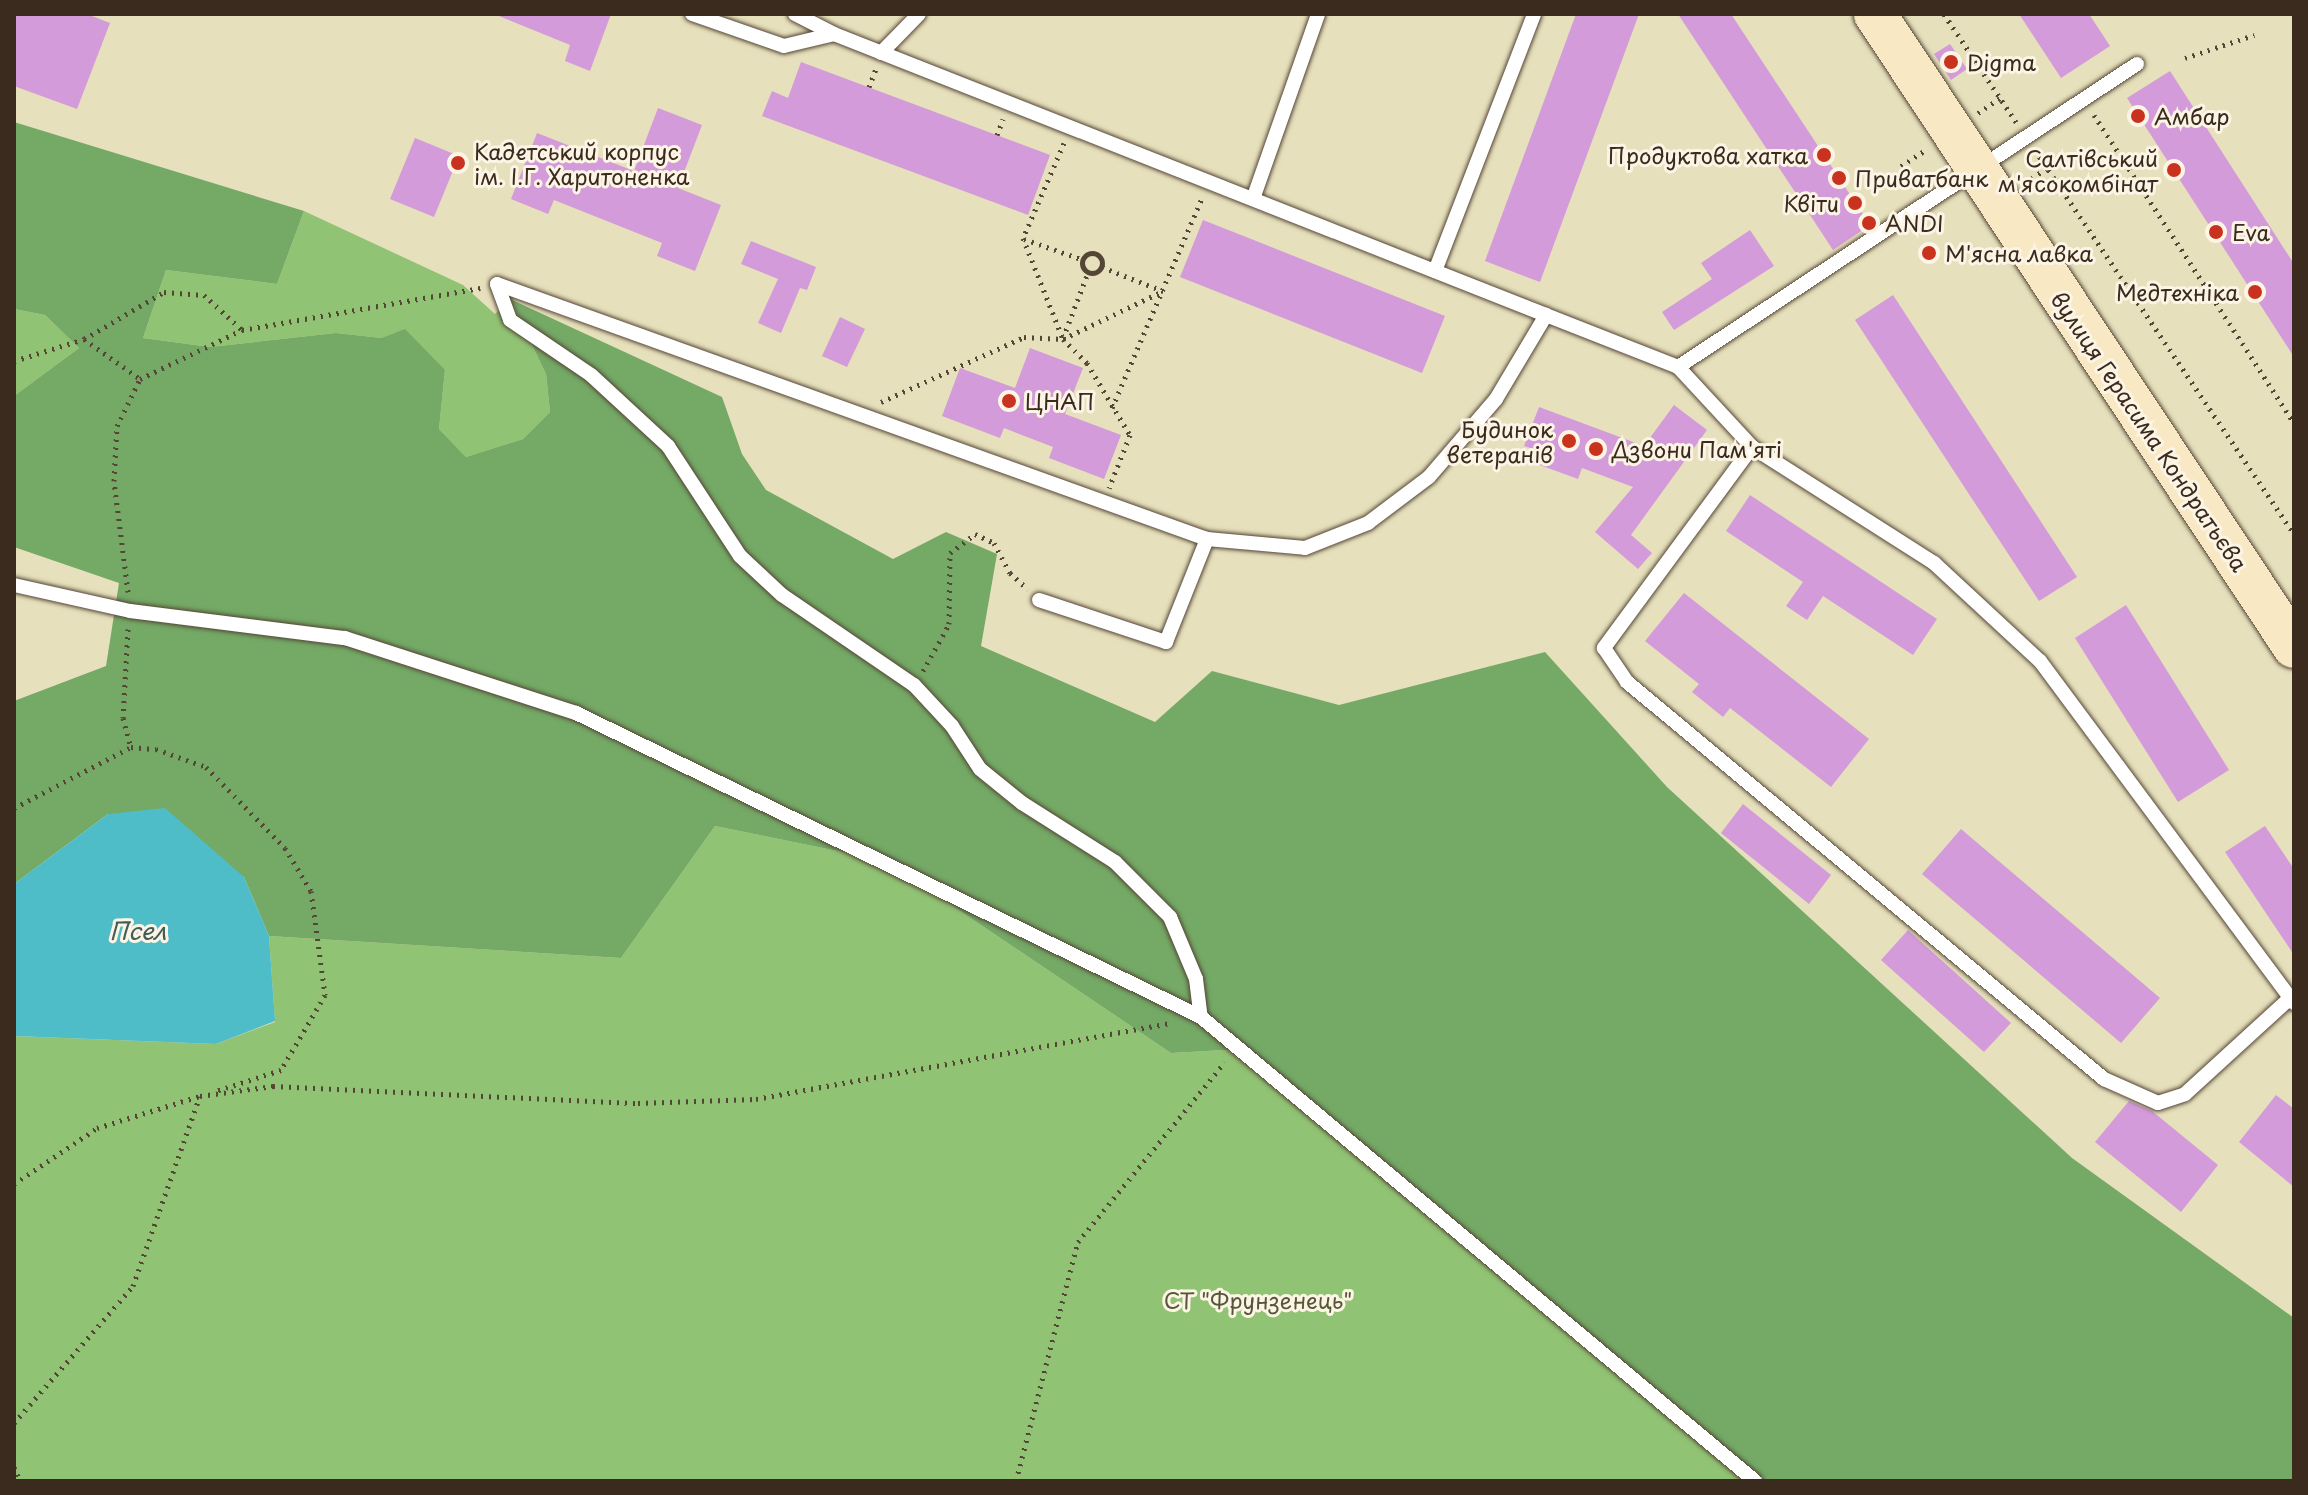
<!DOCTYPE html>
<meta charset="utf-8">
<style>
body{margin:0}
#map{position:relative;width:2308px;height:1495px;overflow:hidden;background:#e6e0bc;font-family:"Playpen Sans",sans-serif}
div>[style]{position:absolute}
.green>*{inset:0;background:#91c374}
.forest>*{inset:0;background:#74a966}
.water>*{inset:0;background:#4fbdc7}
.building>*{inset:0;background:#d39bd9}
.path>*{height:5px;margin-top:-2.5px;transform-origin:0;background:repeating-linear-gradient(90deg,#554536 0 2px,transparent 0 8px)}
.path>.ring{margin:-2.5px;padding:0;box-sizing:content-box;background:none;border:5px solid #554536;border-radius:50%}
.roads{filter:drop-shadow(0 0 2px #554536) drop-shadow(0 0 2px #554536)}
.lane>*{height:14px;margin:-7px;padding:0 7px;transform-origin:7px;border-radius:7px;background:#fff}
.secondary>*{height:42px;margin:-21px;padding:0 21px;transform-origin:21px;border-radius:21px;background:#f8e8c3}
.dots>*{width:22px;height:22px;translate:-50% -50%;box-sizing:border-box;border:4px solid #fcf5e5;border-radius:50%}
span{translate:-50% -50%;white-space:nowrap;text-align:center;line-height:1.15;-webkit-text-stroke:6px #fcf5e5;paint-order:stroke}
.poi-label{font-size:22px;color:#3b2a1e}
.left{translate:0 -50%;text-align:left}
.right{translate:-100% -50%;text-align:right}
.street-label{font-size:22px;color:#3b2a1e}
.park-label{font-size:22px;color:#555838}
.water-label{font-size:24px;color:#425d59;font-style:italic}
.frame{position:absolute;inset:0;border:16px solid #3b2a1e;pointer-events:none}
</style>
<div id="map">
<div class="green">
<div style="clip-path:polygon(304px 211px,463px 285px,495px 314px,510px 299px,546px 374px,550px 412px,523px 439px,466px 457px,439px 429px,445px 370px,382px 338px,336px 333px,210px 347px,143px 338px,166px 270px,277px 284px)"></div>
<div style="clip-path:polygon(14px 309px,45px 315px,79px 348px,14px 396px)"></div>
<div style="clip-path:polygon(715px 826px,886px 861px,1171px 1053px,1243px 1049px,1755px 1481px,14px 1481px,14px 1036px,216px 1044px,275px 1022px,269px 936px,621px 958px)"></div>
</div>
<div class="forest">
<div style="clip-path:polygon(14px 122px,304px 211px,277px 284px,166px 270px,143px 338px,210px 347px,336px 333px,382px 338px,405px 329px,445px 370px,439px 429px,466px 457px,523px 439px,550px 412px,546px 374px,510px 299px,722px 397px,742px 454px,766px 490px,893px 559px,946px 532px,997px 554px,981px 646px,1155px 722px,1212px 671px,1339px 705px,1545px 652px,1667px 787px,2072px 1158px,2294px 1318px,2294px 1481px,1755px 1481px,1243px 1049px,1171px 1053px,886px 861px,715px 826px,621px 958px,269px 936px,244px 877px,108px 814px,14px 884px,14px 701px,106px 666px,119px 583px,14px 547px,14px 396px,79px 348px,45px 315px,14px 309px)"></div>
</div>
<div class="water">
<div style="clip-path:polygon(165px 808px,244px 877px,269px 936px,275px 1021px,216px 1044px,14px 1036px,14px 884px,108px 814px)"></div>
</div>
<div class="building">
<div style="clip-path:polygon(14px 14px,87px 14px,110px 23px,77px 109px,14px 86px)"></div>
<div style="clip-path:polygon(494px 14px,611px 14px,590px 71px,565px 61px,570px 45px)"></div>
<div style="clip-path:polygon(1576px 14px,1639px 14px,1540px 282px,1485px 261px)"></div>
<div style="clip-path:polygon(1678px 14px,1731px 14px,1870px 225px,1833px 250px)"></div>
<div style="clip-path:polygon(2019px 14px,2089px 14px,2110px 46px,2061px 78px)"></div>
<div style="clip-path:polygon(1950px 44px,1967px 69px,1951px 80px,1934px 54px)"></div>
<div style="clip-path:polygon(801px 62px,1050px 155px,1028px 215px,762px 116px,772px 91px,788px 98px)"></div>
<div style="clip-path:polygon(2170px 71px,2294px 264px,2294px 357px,2127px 98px)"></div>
<div style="clip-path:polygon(658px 108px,702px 125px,678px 188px,721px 205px,695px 271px,657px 256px,662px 243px,554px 200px,548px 214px,511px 199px,537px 133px,634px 171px)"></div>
<div style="clip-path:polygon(415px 138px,459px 156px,434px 217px,390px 199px)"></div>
<div style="clip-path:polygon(1203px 220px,1445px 316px,1422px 373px,1180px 277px)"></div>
<div style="clip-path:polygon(1750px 230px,1774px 266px,1674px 330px,1662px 312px,1712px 279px,1701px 263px)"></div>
<div style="clip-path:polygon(751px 241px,816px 267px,807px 290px,800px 288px,781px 333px,758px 323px,778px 279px,741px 264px)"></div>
<div style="clip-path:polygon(1893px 295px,2077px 577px,2039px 601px,1855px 320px)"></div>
<div style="clip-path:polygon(840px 317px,865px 329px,847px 367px,822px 356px)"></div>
<div style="clip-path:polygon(1030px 348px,1083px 368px,1065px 414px,1121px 435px,1104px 479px,1049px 458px,1053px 447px,1004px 428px,1000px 438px,942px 416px,960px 368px,1015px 388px)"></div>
<div style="clip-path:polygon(1674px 405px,1707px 430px,1631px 535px,1652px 553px,1638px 569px,1595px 532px,1633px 487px,1582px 468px,1578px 479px,1537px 464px,1542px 452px,1524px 446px,1539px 407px,1644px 446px)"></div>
<div style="clip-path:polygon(1750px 495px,1937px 619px,1913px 655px,1823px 596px,1807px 620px,1786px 606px,1803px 582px,1726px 531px)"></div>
<div style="clip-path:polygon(1684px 593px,1869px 739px,1831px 787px,1730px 708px,1723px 717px,1692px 692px,1699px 684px,1645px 641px)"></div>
<div style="clip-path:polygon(2126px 605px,2229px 770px,2178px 802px,2075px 638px)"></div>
<div style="clip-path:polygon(1743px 804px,1831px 875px,1809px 904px,1721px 833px)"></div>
<div style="clip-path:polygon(2265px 826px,2294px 869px,2294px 955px,2225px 852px)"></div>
<div style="clip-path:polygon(1961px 829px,2160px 998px,2121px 1043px,1922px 874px)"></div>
<div style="clip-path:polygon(1908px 930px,2011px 1023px,1984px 1052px,1881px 960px)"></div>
<div style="clip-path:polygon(2276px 1095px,2294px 1109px,2294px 1187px,2239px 1142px)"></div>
<div style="clip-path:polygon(2129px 1101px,2152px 1111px,2218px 1165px,2181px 1212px,2095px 1142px)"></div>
</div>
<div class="path">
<div style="left:1944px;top:14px;width:130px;rotate:56.3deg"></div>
<div style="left:2185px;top:58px;width:73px;rotate:-18.4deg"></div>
<div style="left:869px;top:87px;width:19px;rotate:-69deg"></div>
<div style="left:1978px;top:113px;width:27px;rotate:-34deg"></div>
<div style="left:2094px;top:115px;width:367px;rotate:57deg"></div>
<div style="left:997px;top:135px;width:17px;rotate:-69deg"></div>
<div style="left:1064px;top:143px;width:103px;rotate:113.3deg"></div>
<div style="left:1023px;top:238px;width:109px;rotate:68.4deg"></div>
<div style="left:1063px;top:339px;width:34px;rotate:45deg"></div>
<div style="left:1087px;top:363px;width:84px;rotate:59.2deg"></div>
<div style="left:1130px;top:435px;width:57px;rotate:111.6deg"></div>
<div style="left:2035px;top:150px;width:463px;rotate:56deg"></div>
<div style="left:1901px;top:166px;width:31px;rotate:-33deg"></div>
<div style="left:2025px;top:183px;width:27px;rotate:-34deg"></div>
<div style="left:1024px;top:239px;width:60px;rotate:19.3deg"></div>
<div class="ring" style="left:1082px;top:253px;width:15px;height:15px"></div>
<div style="left:1102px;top:267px;width:66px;rotate:21.5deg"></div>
<div style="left:1063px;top:338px;width:70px;rotate:-69deg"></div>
<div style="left:84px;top:339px;width:69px;rotate:35.5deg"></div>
<div style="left:14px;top:361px;width:73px;rotate:-17.4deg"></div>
<div style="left:84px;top:339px;width:93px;rotate:-30.4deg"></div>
<div style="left:164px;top:292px;width:40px;rotate:4.3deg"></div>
<div style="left:204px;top:295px;width:52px;rotate:42.6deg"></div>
<div style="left:881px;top:402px;width:157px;rotate:-24.4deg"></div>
<div style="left:1024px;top:337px;width:39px;rotate:3deg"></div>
<div style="left:1063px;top:339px;width:111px;rotate:-25.6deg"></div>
<div style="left:1112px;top:408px;width:228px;rotate:-66.8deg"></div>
<div style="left:128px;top:592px;width:112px;rotate:-97.2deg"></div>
<div style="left:114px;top:481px;width:55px;rotate:-86.9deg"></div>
<div style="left:117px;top:426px;width:52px;rotate:-63.9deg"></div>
<div style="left:140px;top:379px;width:113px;rotate:-25.7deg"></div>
<div style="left:242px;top:330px;width:242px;rotate:-10deg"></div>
<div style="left:128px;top:629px;width:89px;rotate:93.2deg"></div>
<div style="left:123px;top:718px;width:30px;rotate:75deg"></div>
<div style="left:923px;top:671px;width:54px;rotate:-61deg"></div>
<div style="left:949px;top:624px;width:71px;rotate:-89.2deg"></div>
<div style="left:950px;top:553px;width:31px;rotate:-37deg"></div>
<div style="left:975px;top:534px;width:21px;rotate:25deg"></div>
<div style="left:994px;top:543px;width:34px;rotate:62deg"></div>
<div style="left:1010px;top:573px;width:24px;rotate:42deg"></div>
<div style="left:14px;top:808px;width:132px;rotate:-27.5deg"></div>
<div style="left:131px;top:747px;width:25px;rotate:5deg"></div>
<div style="left:156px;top:749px;width:53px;rotate:19.8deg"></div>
<div style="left:206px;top:767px;width:113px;rotate:45.7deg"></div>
<div style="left:285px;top:848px;width:50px;rotate:58.8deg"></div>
<div style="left:311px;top:891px;width:105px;rotate:82.3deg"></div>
<div style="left:325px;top:995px;width:87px;rotate:120.4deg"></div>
<div style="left:281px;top:1070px;width:68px;rotate:162.1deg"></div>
<div style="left:14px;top:1184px;width:100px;rotate:-34deg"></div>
<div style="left:97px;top:1128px;width:111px;rotate:-17.3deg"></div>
<div style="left:14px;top:1423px;width:181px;rotate:-49deg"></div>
<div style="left:133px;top:1286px;width:201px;rotate:-70.6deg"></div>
<div style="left:200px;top:1096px;width:74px;rotate:-7.8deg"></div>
<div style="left:273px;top:1086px;width:365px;rotate:2.7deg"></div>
<div style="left:638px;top:1103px;width:118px;rotate:-1.9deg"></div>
<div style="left:756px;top:1099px;width:420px;rotate:-10.4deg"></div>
<div style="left:14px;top:1467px;width:15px;rotate:67deg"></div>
<div style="left:1016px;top:1481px;width:247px;rotate:-75.5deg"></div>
<div style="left:1078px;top:1242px;width:232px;rotate:-50.8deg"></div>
</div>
<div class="roads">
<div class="lane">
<div style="left:692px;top:14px;width:97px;rotate:19.2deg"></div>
<div style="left:784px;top:46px;width:51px;rotate:-13.5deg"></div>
<div style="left:834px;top:34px;width:765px;rotate:21.54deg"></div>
<div style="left:795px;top:14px;width:44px;rotate:27.1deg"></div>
<div style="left:881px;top:53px;width:54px;rotate:-45.7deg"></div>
<div style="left:1253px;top:199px;width:196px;rotate:-70.6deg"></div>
<div style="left:1435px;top:271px;width:275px;rotate:-68.9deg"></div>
<div style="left:497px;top:284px;width:754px;rotate:19.76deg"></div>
<div style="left:1207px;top:539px;width:98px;rotate:5.2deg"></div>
<div style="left:1305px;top:548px;width:68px;rotate:-21.6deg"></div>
<div style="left:1368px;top:523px;width:76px;rotate:-37deg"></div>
<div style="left:1429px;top:477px;width:103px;rotate:-49.3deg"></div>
<div style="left:1496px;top:399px;width:98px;rotate:-59.2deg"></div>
<div style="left:1546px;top:315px;width:142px;rotate:21.5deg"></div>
<div style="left:1678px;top:367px;width:550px;rotate:-33.43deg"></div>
<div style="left:497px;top:284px;width:38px;rotate:70deg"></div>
<div style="left:510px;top:320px;width:98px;rotate:34.2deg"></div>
<div style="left:591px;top:375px;width:105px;rotate:42.7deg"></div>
<div style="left:668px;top:446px;width:131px;rotate:56.8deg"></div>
<div style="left:740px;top:556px;width:57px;rotate:42.9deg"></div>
<div style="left:782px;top:595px;width:160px;rotate:34.3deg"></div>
<div style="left:914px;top:685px;width:56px;rotate:47.2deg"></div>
<div style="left:952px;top:726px;width:51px;rotate:56.9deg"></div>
<div style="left:980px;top:769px;width:54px;rotate:39deg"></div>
<div style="left:1022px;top:803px;width:110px;rotate:32.4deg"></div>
<div style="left:1115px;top:862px;width:78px;rotate:45deg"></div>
<div style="left:1170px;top:917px;width:67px;rotate:67.2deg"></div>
<div style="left:1196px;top:979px;width:38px;rotate:83deg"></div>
<div style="left:1678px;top:367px;width:109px;rotate:47.2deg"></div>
<div style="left:1752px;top:447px;width:216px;rotate:32.5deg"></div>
<div style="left:1934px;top:563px;width:144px;rotate:42.8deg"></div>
<div style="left:2040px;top:661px;width:426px;rotate:53.4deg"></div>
<div style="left:1752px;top:447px;width:250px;rotate:126.4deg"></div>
<div style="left:1604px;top:648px;width:41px;rotate:55.9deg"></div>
<div style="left:1627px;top:682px;width:621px;rotate:39.77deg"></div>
<div style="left:2104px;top:1079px;width:59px;rotate:24deg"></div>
<div style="left:2158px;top:1103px;width:28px;rotate:-18deg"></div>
<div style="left:2185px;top:1094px;width:142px;rotate:-42.4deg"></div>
<div style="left:14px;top:585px;width:119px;rotate:12.6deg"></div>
<div style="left:130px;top:611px;width:217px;rotate:7.2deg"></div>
<div style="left:345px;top:638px;width:243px;rotate:18deg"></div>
<div style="left:576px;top:713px;width:695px;rotate:25.94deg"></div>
<div style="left:1201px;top:1017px;width:723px;rotate:39.95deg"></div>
<div style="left:1039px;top:600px;width:134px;rotate:18.3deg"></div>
<div style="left:1166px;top:642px;width:111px;rotate:-68.3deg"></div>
</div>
<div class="secondary">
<div style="left:1875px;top:14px;width:759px;rotate:56.5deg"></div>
</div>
</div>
<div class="dots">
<div style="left:1951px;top:62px;background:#c8321e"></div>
<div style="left:2138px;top:116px;background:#c8321e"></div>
<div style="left:1824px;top:155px;background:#c8321e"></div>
<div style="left:458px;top:163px;background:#c8321e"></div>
<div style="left:2174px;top:170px;background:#c8321e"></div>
<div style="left:1839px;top:178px;background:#c8321e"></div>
<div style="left:1855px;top:203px;background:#c8321e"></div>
<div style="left:1869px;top:223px;background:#c8321e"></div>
<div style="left:2216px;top:232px;background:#c8321e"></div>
<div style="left:1929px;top:253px;background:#c8321e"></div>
<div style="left:2255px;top:292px;background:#c8321e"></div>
<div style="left:1009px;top:401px;background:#c8321e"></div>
<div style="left:1569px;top:441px;background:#c8321e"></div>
<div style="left:1596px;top:449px;background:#c8321e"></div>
</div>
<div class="poi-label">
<span class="left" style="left:1967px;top:62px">Digma</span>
<span class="left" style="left:2154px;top:116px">Амбар</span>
<span class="left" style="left:474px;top:163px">Кадетський корпус<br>ім. І.Г. Харитоненка</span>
<span class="right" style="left:1808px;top:155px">Продуктова хатка</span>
<span class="right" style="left:2158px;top:170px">Салтівський<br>м'ясокомбінат</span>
<span class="left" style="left:1855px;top:178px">Приватбанк</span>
<span class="right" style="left:1839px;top:203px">Квіти</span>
<span class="left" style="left:1885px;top:223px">ANDI</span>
<span class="left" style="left:2232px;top:232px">Eva</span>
<span class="left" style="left:1945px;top:253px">М'ясна лавка</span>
<span class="right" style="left:2239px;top:292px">Медтехніка</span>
<span class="left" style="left:1025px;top:401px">ЦНАП</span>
<span class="right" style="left:1553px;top:441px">Будинок<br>ветеранів</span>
<span class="left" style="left:1612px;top:449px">Дзвони Пам'яті</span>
</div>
<div class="street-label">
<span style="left:2150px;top:431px;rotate:56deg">вулиця Герасима Кондратьєва</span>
</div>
<div class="park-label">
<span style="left:1258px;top:1300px">СТ "Фрунзенець"</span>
</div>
<div class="water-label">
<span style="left:138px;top:931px">Псел</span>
</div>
<div class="frame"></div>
</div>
